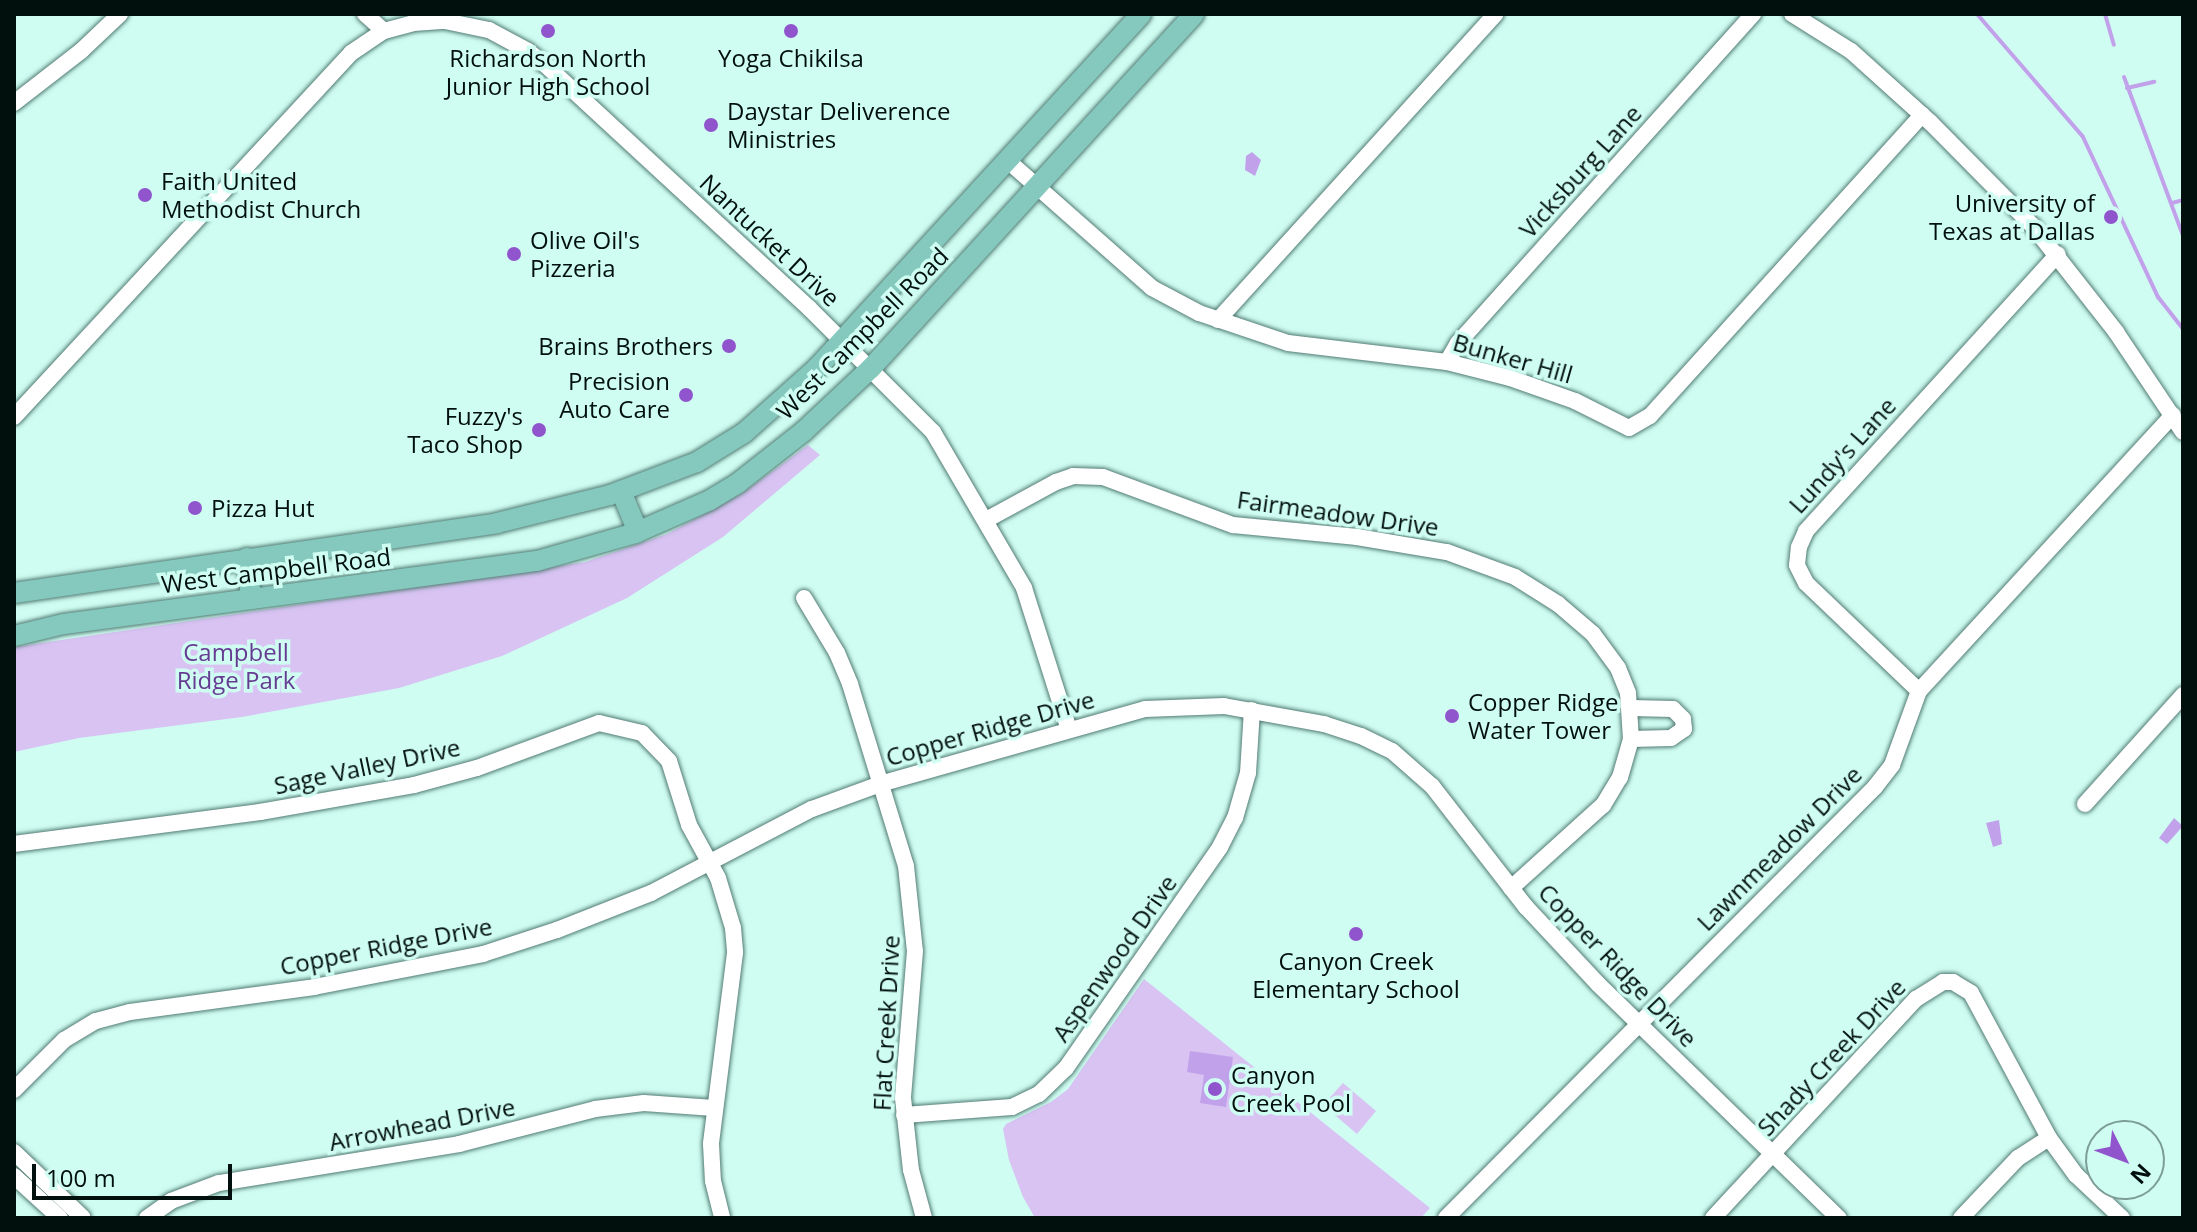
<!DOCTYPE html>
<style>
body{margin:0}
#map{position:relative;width:2197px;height:1232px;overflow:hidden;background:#cffdf2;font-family:"Open Sans",sans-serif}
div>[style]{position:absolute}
.green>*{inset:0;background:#d8c3f3}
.water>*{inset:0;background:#c2a1eb}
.stream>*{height:4px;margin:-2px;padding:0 2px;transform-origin:2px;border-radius:2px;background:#c2a1eb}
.roads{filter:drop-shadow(0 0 2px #527b73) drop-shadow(0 0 2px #527b73)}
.minor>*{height:16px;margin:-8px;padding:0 8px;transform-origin:8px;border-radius:8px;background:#fff}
.major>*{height:20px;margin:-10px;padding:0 10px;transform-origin:10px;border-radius:10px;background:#85c8bd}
.dots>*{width:22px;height:22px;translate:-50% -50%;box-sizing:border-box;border:4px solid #cffdf2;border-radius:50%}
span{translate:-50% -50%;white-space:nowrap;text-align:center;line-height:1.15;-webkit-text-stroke:7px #cffdf2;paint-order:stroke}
.poi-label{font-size:24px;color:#02100d}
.left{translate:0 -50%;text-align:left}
.right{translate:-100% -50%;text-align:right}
.street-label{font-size:24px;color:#02100d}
.park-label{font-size:24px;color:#663c92}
.frame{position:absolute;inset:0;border:16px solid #02100d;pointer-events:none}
.north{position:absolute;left:2085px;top:1120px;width:80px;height:80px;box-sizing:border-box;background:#cffdf2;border:2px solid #7d9e96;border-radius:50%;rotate:132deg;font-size:22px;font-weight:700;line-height:32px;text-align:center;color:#02100d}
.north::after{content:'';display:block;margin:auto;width:28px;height:36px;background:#9055cc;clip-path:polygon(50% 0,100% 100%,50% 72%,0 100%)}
.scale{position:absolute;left:32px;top:1164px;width:200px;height:36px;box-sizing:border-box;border:4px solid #02100d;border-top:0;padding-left:10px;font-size:24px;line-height:28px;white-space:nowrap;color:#02100d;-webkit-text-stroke:6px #cffdf2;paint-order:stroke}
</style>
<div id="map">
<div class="green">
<div style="clip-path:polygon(808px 445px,820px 455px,723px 537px,627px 598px,502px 656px,399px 688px,242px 717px,79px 738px,14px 752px,14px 647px,585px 562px,667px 534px,741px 494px)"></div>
<div style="clip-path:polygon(1144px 979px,1430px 1208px,1421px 1218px,1035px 1218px,1023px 1197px,1009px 1160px,1003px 1129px,1006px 1124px,1051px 1102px,1068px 1089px)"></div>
<div style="clip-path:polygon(1343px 1083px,1376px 1111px,1357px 1134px,1323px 1105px)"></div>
</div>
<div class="water">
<div style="clip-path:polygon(1252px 152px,1261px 160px,1255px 176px,1245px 170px,1246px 156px)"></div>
<div style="clip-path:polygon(2174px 818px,2183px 826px,2167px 844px,2159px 838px)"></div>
<div style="clip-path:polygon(1999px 820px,2002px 844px,1993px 847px,1986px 823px)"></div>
<div style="clip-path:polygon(1190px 1051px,1233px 1057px,1226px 1107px,1200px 1103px,1204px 1075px,1187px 1072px)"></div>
</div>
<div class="stream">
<div style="left:1977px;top:14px;width:162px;rotate:49.2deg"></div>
<div style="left:2083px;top:137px;width:177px;rotate:64.9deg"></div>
<div style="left:2158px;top:297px;width:41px;rotate:52deg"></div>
<div style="left:2105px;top:14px;width:32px;rotate:74deg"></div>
<div style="left:2124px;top:77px;width:170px;rotate:69.6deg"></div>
<div style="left:2127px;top:88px;width:28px;rotate:-13deg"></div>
<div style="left:2172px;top:203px;width:11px;rotate:-15deg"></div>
</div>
<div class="roads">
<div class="minor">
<div style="left:365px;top:14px;width:25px;rotate:42deg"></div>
<div style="left:1792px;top:14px;width:70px;rotate:32.1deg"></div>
<div style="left:1851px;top:51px;width:108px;rotate:42deg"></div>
<div style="left:1931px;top:123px;width:145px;rotate:45.3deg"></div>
<div style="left:2033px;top:226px;width:135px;rotate:51.9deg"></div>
<div style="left:2116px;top:332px;width:120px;rotate:56.2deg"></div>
<div style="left:14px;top:103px;width:85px;rotate:-37.8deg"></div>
<div style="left:81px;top:51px;width:54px;rotate:-43.5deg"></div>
<div style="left:1007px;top:160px;width:193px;rotate:41.4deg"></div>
<div style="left:1152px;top:288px;width:53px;rotate:28deg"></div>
<div style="left:1199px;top:313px;width:94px;rotate:18.6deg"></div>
<div style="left:1288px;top:343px;width:160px;rotate:6.8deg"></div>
<div style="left:1447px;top:362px;width:65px;rotate:14.3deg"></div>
<div style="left:1510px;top:378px;width:69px;rotate:19.5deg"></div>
<div style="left:1575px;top:401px;width:60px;rotate:26.6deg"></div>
<div style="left:1629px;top:428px;width:24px;rotate:-30deg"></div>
<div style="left:1650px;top:416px;width:406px;rotate:-47.9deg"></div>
<div style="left:1218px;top:320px;width:413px;rotate:-47.8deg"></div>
<div style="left:1447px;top:362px;width:22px;rotate:-60deg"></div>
<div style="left:1458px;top:343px;width:442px;rotate:-48.1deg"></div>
<div style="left:14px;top:417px;width:496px;rotate:-47.2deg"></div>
<div style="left:351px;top:53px;width:40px;rotate:-34deg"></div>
<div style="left:384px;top:31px;width:30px;rotate:-15deg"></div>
<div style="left:413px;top:23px;width:32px;rotate:-4deg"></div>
<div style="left:445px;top:21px;width:45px;rotate:11.6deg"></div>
<div style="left:489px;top:30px;width:44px;rotate:28.3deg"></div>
<div style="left:528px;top:51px;width:28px;rotate:39deg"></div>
<div style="left:550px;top:69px;width:352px;rotate:42.7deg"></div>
<div style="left:809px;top:308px;width:175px;rotate:45deg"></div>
<div style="left:933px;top:432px;width:181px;rotate:59.7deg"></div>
<div style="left:1024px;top:588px;width:149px;rotate:72.4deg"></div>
<div style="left:986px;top:520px;width:80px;rotate:-28.5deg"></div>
<div style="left:1056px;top:482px;width:18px;rotate:-19deg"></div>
<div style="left:1073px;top:476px;width:30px;rotate:2deg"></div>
<div style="left:1103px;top:477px;width:139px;rotate:20.3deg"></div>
<div style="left:1233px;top:525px;width:125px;rotate:5.5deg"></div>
<div style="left:1357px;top:537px;width:91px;rotate:9.5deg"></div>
<div style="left:1447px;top:552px;width:72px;rotate:20.2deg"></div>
<div style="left:1515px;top:577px;width:51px;rotate:32.1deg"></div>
<div style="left:1558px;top:604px;width:46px;rotate:40.6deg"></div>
<div style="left:1593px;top:634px;width:42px;rotate:53.7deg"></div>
<div style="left:1618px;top:668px;width:27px;rotate:68deg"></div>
<div style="left:1628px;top:693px;width:46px;rotate:86.3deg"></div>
<div style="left:1631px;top:739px;width:40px;rotate:106deg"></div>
<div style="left:1620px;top:777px;width:33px;rotate:121deg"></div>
<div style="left:1603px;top:805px;width:124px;rotate:137.9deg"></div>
<div style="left:804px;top:598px;width:64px;rotate:59deg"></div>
<div style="left:837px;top:653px;width:34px;rotate:67deg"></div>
<div style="left:850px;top:684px;width:190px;rotate:72.9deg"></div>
<div style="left:906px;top:866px;width:85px;rotate:84deg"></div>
<div style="left:915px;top:951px;width:147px;rotate:94.7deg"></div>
<div style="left:903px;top:1098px;width:72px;rotate:83.7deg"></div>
<div style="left:911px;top:1170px;width:50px;rotate:74.8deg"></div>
<div style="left:1919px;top:691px;width:156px;rotate:-136.3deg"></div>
<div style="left:1806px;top:583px;width:20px;rotate:-117deg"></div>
<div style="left:1797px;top:565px;width:18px;rotate:-84deg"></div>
<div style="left:1799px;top:547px;width:17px;rotate:-66deg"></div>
<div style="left:1806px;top:531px;width:374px;rotate:-47.7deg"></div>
<div style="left:1631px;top:739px;width:40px;rotate:-1.4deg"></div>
<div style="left:1671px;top:738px;width:16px;rotate:-35deg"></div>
<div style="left:1684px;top:729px;width:10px;rotate:-96deg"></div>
<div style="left:1683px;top:719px;width:14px;rotate:-135deg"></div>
<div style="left:1673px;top:709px;width:42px;rotate:-178.6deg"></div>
<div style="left:2085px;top:804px;width:147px;rotate:-48deg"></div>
<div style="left:14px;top:844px;width:248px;rotate:-7.4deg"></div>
<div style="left:260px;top:812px;width:156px;rotate:-9.9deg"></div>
<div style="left:414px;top:785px;width:65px;rotate:-15.1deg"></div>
<div style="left:477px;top:768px;width:130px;rotate:-20.2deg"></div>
<div style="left:599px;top:723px;width:44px;rotate:13.1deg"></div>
<div style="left:642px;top:733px;width:39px;rotate:46deg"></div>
<div style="left:669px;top:761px;width:67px;rotate:72.6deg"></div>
<div style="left:689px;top:825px;width:60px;rotate:61.3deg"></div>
<div style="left:718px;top:878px;width:52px;rotate:73.3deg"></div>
<div style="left:733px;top:928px;width:25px;rotate:85deg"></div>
<div style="left:735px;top:953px;width:193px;rotate:97.2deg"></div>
<div style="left:711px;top:1144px;width:37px;rotate:87deg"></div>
<div style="left:713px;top:1181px;width:38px;rotate:76deg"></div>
<div style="left:14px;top:1090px;width:71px;rotate:-45deg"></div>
<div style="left:64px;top:1040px;width:37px;rotate:-31deg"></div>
<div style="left:96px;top:1021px;width:35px;rotate:-15deg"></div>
<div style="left:130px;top:1012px;width:186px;rotate:-7.7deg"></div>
<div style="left:314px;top:987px;width:172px;rotate:-11deg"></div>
<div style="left:483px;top:954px;width:78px;rotate:-18deg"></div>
<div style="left:557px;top:930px;width:101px;rotate:-21.5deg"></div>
<div style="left:651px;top:893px;width:182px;rotate:-27.6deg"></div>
<div style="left:812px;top:809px;width:72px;rotate:-20.2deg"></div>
<div style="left:880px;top:784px;width:275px;rotate:-15.8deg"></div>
<div style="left:1145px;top:709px;width:79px;rotate:-2.2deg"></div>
<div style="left:1224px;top:706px;width:102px;rotate:10.2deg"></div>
<div style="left:1324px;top:724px;width:39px;rotate:18deg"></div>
<div style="left:1361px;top:736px;width:34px;rotate:26deg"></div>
<div style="left:1392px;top:751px;width:53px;rotate:41.2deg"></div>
<div style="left:1432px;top:786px;width:153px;rotate:52.2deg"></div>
<div style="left:1526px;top:907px;width:105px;rotate:46.9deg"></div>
<div style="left:1598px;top:984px;width:336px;rotate:44.2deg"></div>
<div style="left:904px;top:1115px;width:108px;rotate:-4.2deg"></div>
<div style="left:1012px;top:1107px;width:30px;rotate:-26deg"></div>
<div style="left:1039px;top:1094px;width:37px;rotate:-44deg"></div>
<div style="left:1066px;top:1068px;width:269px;rotate:-55.1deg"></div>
<div style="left:1220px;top:847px;width:33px;rotate:-63deg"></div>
<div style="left:1235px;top:818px;width:47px;rotate:-73.9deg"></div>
<div style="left:1248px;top:773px;width:63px;rotate:-86.4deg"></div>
<div style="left:14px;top:1152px;width:95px;rotate:43.7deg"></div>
<div style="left:14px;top:1176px;width:62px;rotate:42.4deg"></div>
<div style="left:147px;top:1218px;width:29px;rotate:-35deg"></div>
<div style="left:171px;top:1201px;width:51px;rotate:-20.6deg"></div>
<div style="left:219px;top:1183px;width:243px;rotate:-9.2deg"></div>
<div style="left:459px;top:1144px;width:140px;rotate:-14.4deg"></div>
<div style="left:595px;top:1109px;width:49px;rotate:-7deg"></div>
<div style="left:644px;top:1103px;width:70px;rotate:4.1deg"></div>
<div style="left:1446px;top:1218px;width:608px;rotate:-45.13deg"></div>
<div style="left:1875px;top:787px;width:28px;rotate:-52deg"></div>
<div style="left:1892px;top:765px;width:79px;rotate:-70deg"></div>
<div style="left:1919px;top:691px;width:375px;rotate:-47.4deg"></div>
<div style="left:1713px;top:1218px;width:299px;rotate:-47.2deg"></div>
<div style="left:1916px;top:999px;width:32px;rotate:-32deg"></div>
<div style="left:1943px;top:982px;width:10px"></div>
<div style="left:1953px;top:982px;width:21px;rotate:31deg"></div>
<div style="left:1971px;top:993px;width:165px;rotate:61.7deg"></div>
<div style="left:2049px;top:1138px;width:46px;rotate:53.9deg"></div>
<div style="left:2076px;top:1175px;width:63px;rotate:43.1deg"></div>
<div style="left:1961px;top:1218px;width:83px;rotate:-46.5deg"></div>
<div style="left:2018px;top:1158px;width:37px;rotate:-33deg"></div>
</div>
<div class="major">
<div style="left:621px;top:491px;width:44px;rotate:67.5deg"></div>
<div style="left:247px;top:558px;width:41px;rotate:84.4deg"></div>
<div style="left:14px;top:593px;width:488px;rotate:-8.2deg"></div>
<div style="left:497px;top:523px;width:116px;rotate:-13.9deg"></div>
<div style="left:610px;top:495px;width:93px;rotate:-20.8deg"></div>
<div style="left:697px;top:462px;width:55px;rotate:-31.7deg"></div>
<div style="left:744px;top:433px;width:98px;rotate:-41.7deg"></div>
<div style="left:817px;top:368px;width:480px;rotate:-47.5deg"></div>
<div style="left:14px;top:636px;width:51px;rotate:-13.5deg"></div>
<div style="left:64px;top:624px;width:477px;rotate:-7.6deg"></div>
<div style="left:537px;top:561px;width:102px;rotate:-15.9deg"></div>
<div style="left:635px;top:533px;width:82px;rotate:-23.7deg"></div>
<div style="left:710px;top:500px;width:33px;rotate:-31deg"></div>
<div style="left:738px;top:483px;width:84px;rotate:-38.2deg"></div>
<div style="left:804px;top:431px;width:92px;rotate:-43.2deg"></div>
<div style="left:871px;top:368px;width:479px;rotate:-47.6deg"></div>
</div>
</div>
<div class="dots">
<div style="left:548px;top:31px;background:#9055cc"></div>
<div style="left:791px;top:31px;background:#9055cc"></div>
<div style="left:711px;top:125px;background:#9055cc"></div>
<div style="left:145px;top:195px;background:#9055cc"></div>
<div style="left:2111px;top:217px;background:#9055cc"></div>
<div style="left:514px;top:254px;background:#9055cc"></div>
<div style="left:729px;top:346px;background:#9055cc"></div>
<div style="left:686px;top:395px;background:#9055cc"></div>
<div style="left:539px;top:430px;background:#9055cc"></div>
<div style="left:195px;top:508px;background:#9055cc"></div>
<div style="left:1452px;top:716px;background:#9055cc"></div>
<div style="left:1356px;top:934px;background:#9055cc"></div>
<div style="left:1215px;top:1089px;background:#9055cc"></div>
</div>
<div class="poi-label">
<span style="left:548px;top:72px">Richardson North<br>Junior High School</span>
<span style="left:791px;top:58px">Yoga Chikilsa</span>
<span class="left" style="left:727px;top:125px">Daystar Deliverence<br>Ministries</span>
<span class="left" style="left:161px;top:195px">Faith United<br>Methodist Church</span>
<span class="right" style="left:2095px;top:217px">University of<br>Texas at Dallas</span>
<span class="left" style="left:530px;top:254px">Olive Oil's<br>Pizzeria</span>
<span class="right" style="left:713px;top:346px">Brains Brothers</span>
<span class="right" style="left:670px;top:395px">Precision<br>Auto Care</span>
<span class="right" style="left:523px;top:430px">Fuzzy's<br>Taco Shop</span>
<span class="left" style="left:211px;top:508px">Pizza Hut</span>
<span class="left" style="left:1468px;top:716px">Copper Ridge<br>Water Tower</span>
<span style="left:1356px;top:975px">Canyon Creek<br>Elementary School</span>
<span class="left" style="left:1231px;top:1089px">Canyon<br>Creek Pool</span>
</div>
<div class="street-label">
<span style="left:1580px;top:171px;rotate:-48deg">Vicksburg Lane</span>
<span style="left:770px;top:240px;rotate:43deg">Nantucket Drive</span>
<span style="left:862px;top:333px;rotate:-45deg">West Campbell Road</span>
<span style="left:1513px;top:358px;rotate:16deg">Bunker Hill</span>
<span style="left:1842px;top:455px;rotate:-48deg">Lundy's Lane</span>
<span style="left:1338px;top:513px;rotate:8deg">Fairmeadow Drive</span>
<span style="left:276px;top:570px;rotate:-7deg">West Campbell Road</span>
<span style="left:990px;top:728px;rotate:-16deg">Copper Ridge Drive</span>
<span style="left:367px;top:766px;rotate:-12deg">Sage Valley Drive</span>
<span style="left:1779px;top:848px;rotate:-45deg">Lawnmeadow Drive</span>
<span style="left:386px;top:946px;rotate:-11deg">Copper Ridge Drive</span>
<span style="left:1114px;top:958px;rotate:-55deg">Aspenwood Drive</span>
<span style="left:1618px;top:965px;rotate:46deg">Copper Ridge Drive</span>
<span style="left:886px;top:1023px;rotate:-87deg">Flat Creek Drive</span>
<span style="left:1831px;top:1057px;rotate:-47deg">Shady Creek Drive</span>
<span style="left:422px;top:1124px;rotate:-11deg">Arrowhead Drive</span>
</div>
<div class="park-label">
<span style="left:236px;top:666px">Campbell<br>Ridge Park</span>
</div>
<div class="frame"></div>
<div class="north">N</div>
<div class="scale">100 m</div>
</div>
